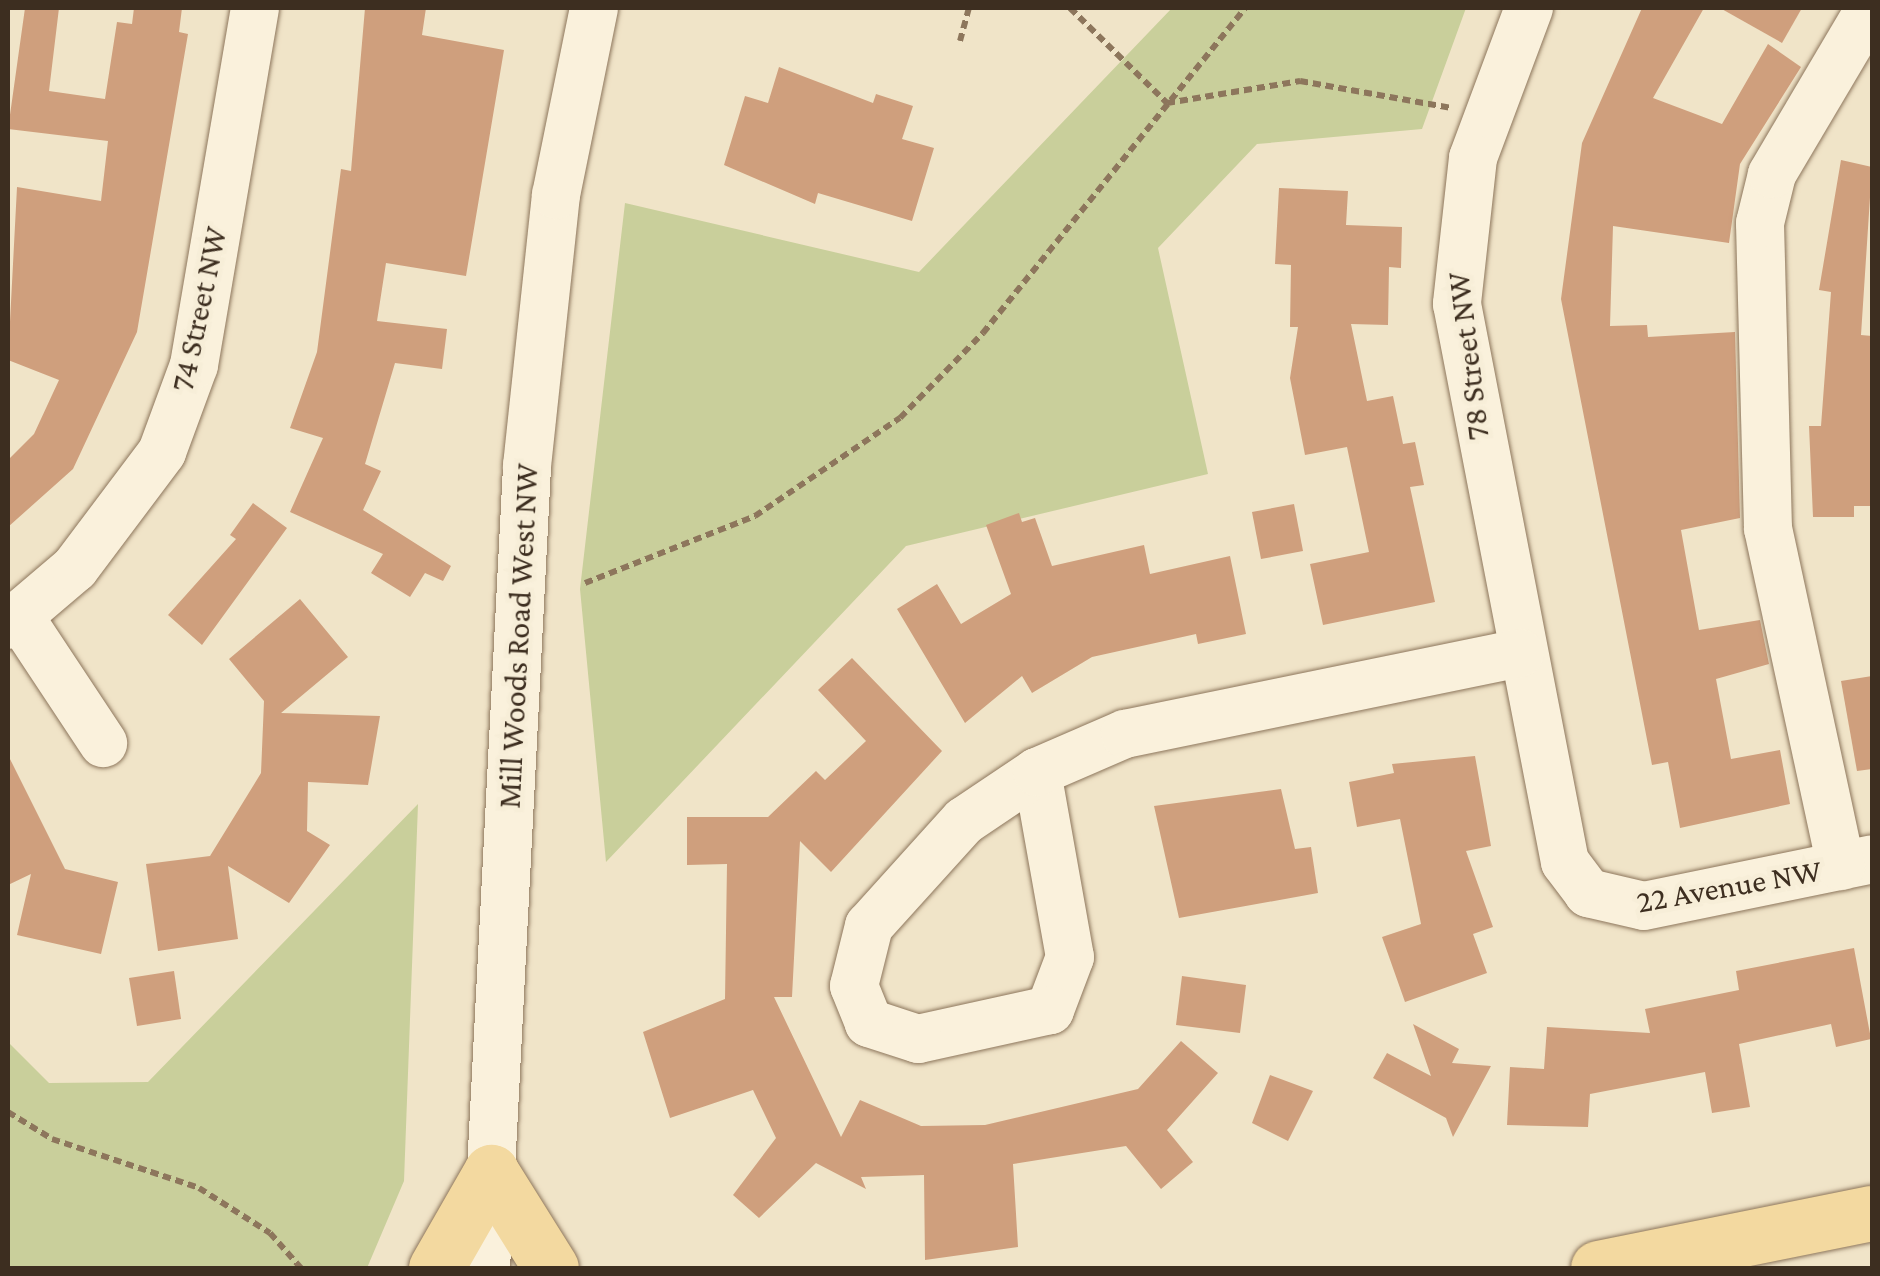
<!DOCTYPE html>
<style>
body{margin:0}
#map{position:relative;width:1880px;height:1276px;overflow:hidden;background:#f0e4c8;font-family:"Crimson Pro",serif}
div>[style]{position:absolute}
.green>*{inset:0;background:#c9cf9b}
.building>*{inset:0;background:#cf9f7d}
.path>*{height:6px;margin-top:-3px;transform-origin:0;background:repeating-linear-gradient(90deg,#8d765c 0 8px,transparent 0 13px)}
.roads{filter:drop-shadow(0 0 2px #8d765c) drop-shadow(0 0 2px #8d765c)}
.minor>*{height:48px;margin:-24px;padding:0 24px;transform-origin:24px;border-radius:24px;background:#faf1dc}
.major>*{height:55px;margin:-27.5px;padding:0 27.5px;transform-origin:27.5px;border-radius:27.5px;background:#f3d9a0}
span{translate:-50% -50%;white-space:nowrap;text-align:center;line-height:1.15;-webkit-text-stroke:9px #f7eed8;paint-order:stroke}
.street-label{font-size:32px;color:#3d2e20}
.frame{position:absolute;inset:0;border:10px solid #3d2e20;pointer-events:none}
</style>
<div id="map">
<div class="green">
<div style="clip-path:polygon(1172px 8px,1466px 8px,1422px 129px,1257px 144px,1158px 248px,1208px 474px,906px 546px,606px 862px,580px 589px,625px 203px,919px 272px)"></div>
<div style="clip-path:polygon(418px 804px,404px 1181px,367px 1268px,8px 1268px,8px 1042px,49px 1083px,148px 1082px)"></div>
</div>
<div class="building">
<div style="clip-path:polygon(25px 8px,59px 8px,49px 91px,105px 99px,117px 22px,132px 24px,134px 8px,182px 8px,179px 32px,188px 34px,137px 332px,73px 469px,8px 527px,8px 460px,34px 434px,59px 380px,8px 360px,17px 187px,101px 201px,108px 141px,8px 129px)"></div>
<div style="clip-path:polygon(365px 8px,426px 8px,422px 35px,504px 50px,466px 276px,386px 263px,377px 321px,447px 329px,442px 369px,395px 363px,365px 464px,381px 471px,363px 510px,451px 566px,443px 581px,425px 573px,410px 597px,371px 573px,383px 554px,290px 512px,323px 438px,290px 428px,317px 352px,341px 169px,351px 171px)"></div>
<div style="clip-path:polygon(1642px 8px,1704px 8px,1653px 98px,1722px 124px,1768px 44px,1801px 67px,1740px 164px,1729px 243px,1613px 226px,1610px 326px,1647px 325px,1648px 337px,1735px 332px,1740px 518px,1681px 530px,1699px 630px,1760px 620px,1769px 664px,1716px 679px,1731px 759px,1780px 750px,1790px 804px,1680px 828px,1668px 762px,1652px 765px,1561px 299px,1582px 143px)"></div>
<div style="clip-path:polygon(1720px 8px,1802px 8px,1782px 43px)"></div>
<div style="clip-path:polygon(779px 67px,873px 103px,876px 94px,913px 106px,902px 139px,934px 148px,912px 221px,818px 193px,815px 204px,724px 165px,745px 96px,768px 103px)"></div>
<div style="clip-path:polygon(1841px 160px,1872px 167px,1861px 335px,1872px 336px,1872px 506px,1854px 506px,1854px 517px,1813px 517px,1809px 426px,1821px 426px,1831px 292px,1819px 290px)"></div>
<div style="clip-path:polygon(1279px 188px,1348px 191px,1346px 225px,1402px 227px,1401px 268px,1389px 267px,1388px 325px,1351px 324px,1367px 401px,1393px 396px,1403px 444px,1415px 442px,1424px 485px,1410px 487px,1435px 602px,1323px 625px,1310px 564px,1369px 552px,1347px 447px,1305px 455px,1290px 378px,1298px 327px,1290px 327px,1291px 265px,1275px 264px)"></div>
<div style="clip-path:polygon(253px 503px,287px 528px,202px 645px,168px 615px,236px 539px,230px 535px)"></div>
<div style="clip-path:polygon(1294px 504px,1303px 551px,1261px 559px,1252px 512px)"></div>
<div style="clip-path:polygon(1019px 513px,1022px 522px,1035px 518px,1052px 566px,1144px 545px,1150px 574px,1230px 556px,1246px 634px,1198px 644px,1196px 634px,1092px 657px,1032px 693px,1022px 676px,965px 723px,897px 609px,937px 584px,961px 624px,1011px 594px,986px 525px)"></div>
<div style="clip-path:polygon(300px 599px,348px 657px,281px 713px,380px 716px,368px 785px,308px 782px,307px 831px,330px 845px,289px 903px,228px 866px,238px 939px,158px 951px,146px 864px,210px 856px,261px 773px,264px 701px,229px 659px)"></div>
<div style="clip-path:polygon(852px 658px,942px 751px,831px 872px,800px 841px,792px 997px,774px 997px,841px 1137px,860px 1100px,921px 1126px,985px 1125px,1138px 1089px,1181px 1041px,1218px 1073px,1167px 1130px,1193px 1162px,1161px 1189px,1126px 1146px,1013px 1164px,1018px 1247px,925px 1260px,924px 1175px,861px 1177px,866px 1189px,816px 1163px,759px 1218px,733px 1195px,776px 1138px,753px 1090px,670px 1118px,643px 1032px,725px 999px,727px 864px,687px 865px,687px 817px,768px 817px,816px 771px,825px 780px,866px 741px,818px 690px)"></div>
<div style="clip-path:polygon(1872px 676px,1872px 769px,1857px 771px,1841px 681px)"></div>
<div style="clip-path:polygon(8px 755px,65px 869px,118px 882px,101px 954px,17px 935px,31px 874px,8px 885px)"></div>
<div style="clip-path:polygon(1475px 756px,1491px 846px,1466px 851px,1493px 927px,1473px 934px,1487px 973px,1405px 1002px,1382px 937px,1421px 924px,1400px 819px,1357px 827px,1349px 782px,1394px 773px,1392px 764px)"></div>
<div style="clip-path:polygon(1281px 789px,1295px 849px,1311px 847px,1318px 893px,1179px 918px,1154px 806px)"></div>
<div style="clip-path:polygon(1854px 948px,1871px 1039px,1836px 1047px,1831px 1024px,1739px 1044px,1750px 1107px,1712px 1113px,1705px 1072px,1590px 1094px,1588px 1127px,1507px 1125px,1510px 1067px,1544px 1069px,1547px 1027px,1650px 1033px,1645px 1009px,1739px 990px,1736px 971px)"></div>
<div style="clip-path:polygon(174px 971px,181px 1019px,137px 1026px,129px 978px)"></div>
<div style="clip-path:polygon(1182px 976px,1246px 985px,1240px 1033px,1176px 1025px)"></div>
<div style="clip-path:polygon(1413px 1024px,1459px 1049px,1452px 1063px,1491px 1066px,1453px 1137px,1446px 1118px,1373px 1078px,1387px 1053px,1431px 1076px)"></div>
<div style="clip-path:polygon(1270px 1075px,1313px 1091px,1288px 1141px,1252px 1123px)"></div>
</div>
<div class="path">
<div style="left:1070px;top:8px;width:136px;rotate:44.4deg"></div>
<div style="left:1167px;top:103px;width:135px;rotate:-9.4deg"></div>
<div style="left:1300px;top:81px;width:154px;rotate:10.1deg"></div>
<div style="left:960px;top:41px;width:34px;rotate:-75deg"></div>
<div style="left:585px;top:583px;width:183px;rotate:-21.5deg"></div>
<div style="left:755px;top:516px;width:175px;rotate:-34.1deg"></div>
<div style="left:900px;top:418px;width:119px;rotate:-45.7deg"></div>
<div style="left:983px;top:333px;width:417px;rotate:-51.1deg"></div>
<div style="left:8px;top:1112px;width:52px;rotate:31.5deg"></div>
<div style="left:52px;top:1139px;width:155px;rotate:18.4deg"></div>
<div style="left:199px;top:1188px;width:84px;rotate:32.4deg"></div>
<div style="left:270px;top:1233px;width:47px;rotate:48.5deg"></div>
</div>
<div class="roads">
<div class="minor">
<div style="left:1529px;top:8px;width:160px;rotate:110.5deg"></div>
<div style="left:1473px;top:158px;width:147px;rotate:96.3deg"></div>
<div style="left:1457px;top:304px;width:568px;rotate:79.05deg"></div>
<div style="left:1565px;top:862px;width:39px;rotate:53deg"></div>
<div style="left:1588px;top:893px;width:57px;rotate:13.1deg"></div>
<div style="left:1644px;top:906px;width:233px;rotate:-11.6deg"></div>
<div style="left:21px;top:619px;width:149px;rotate:56.5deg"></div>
<div style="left:8px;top:625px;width:88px;rotate:-40.4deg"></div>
<div style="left:75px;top:568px;width:145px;rotate:-53.1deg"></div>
<div style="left:162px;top:452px;width:93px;rotate:-69.8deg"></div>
<div style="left:194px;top:365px;width:362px;rotate:-80.3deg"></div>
<div style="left:1037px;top:772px;width:188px;rotate:79.9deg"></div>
<div style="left:1070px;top:957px;width:57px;rotate:110.7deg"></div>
<div style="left:1050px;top:1010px;width:135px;rotate:167.6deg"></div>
<div style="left:918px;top:1039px;width:52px;rotate:-161.9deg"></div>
<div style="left:869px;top:1023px;width:40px;rotate:-112deg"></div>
<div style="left:854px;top:986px;width:62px;rotate:-76deg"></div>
<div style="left:869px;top:926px;width:142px;rotate:-47.9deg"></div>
<div style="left:964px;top:821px;width:88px;rotate:-33.9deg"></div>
<div style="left:1037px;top:772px;width:96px;rotate:-23.4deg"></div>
<div style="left:1125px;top:734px;width:403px;rotate:-11.6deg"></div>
<div style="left:1841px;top:866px;width:345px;rotate:-102.2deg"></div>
<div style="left:1768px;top:529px;width:306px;rotate:-91.5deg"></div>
<div style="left:1760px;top:223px;width:50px;rotate:-76.2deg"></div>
<div style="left:1772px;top:174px;width:193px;rotate:-59.4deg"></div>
<div style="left:486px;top:1268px;width:803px;rotate:-87.07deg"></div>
<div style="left:527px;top:466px;width:273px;rotate:-83.9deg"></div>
<div style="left:556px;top:195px;width:191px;rotate:-78.5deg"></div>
</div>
<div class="major">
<div style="left:436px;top:1268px;width:111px;rotate:-60.2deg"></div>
<div style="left:491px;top:1172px;width:113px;rotate:58deg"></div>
<div style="left:1598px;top:1268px;width:279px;rotate:-11.4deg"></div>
</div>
</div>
<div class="street-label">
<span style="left:199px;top:309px;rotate:-78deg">74 Street NW</span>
<span style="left:1468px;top:356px;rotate:-97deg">78 Street NW</span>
<span style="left:518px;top:636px;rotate:-87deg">Mill Woods Road West NW</span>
<span style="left:1729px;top:886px;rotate:-10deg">22 Avenue NW</span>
</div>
<div class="frame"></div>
</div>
